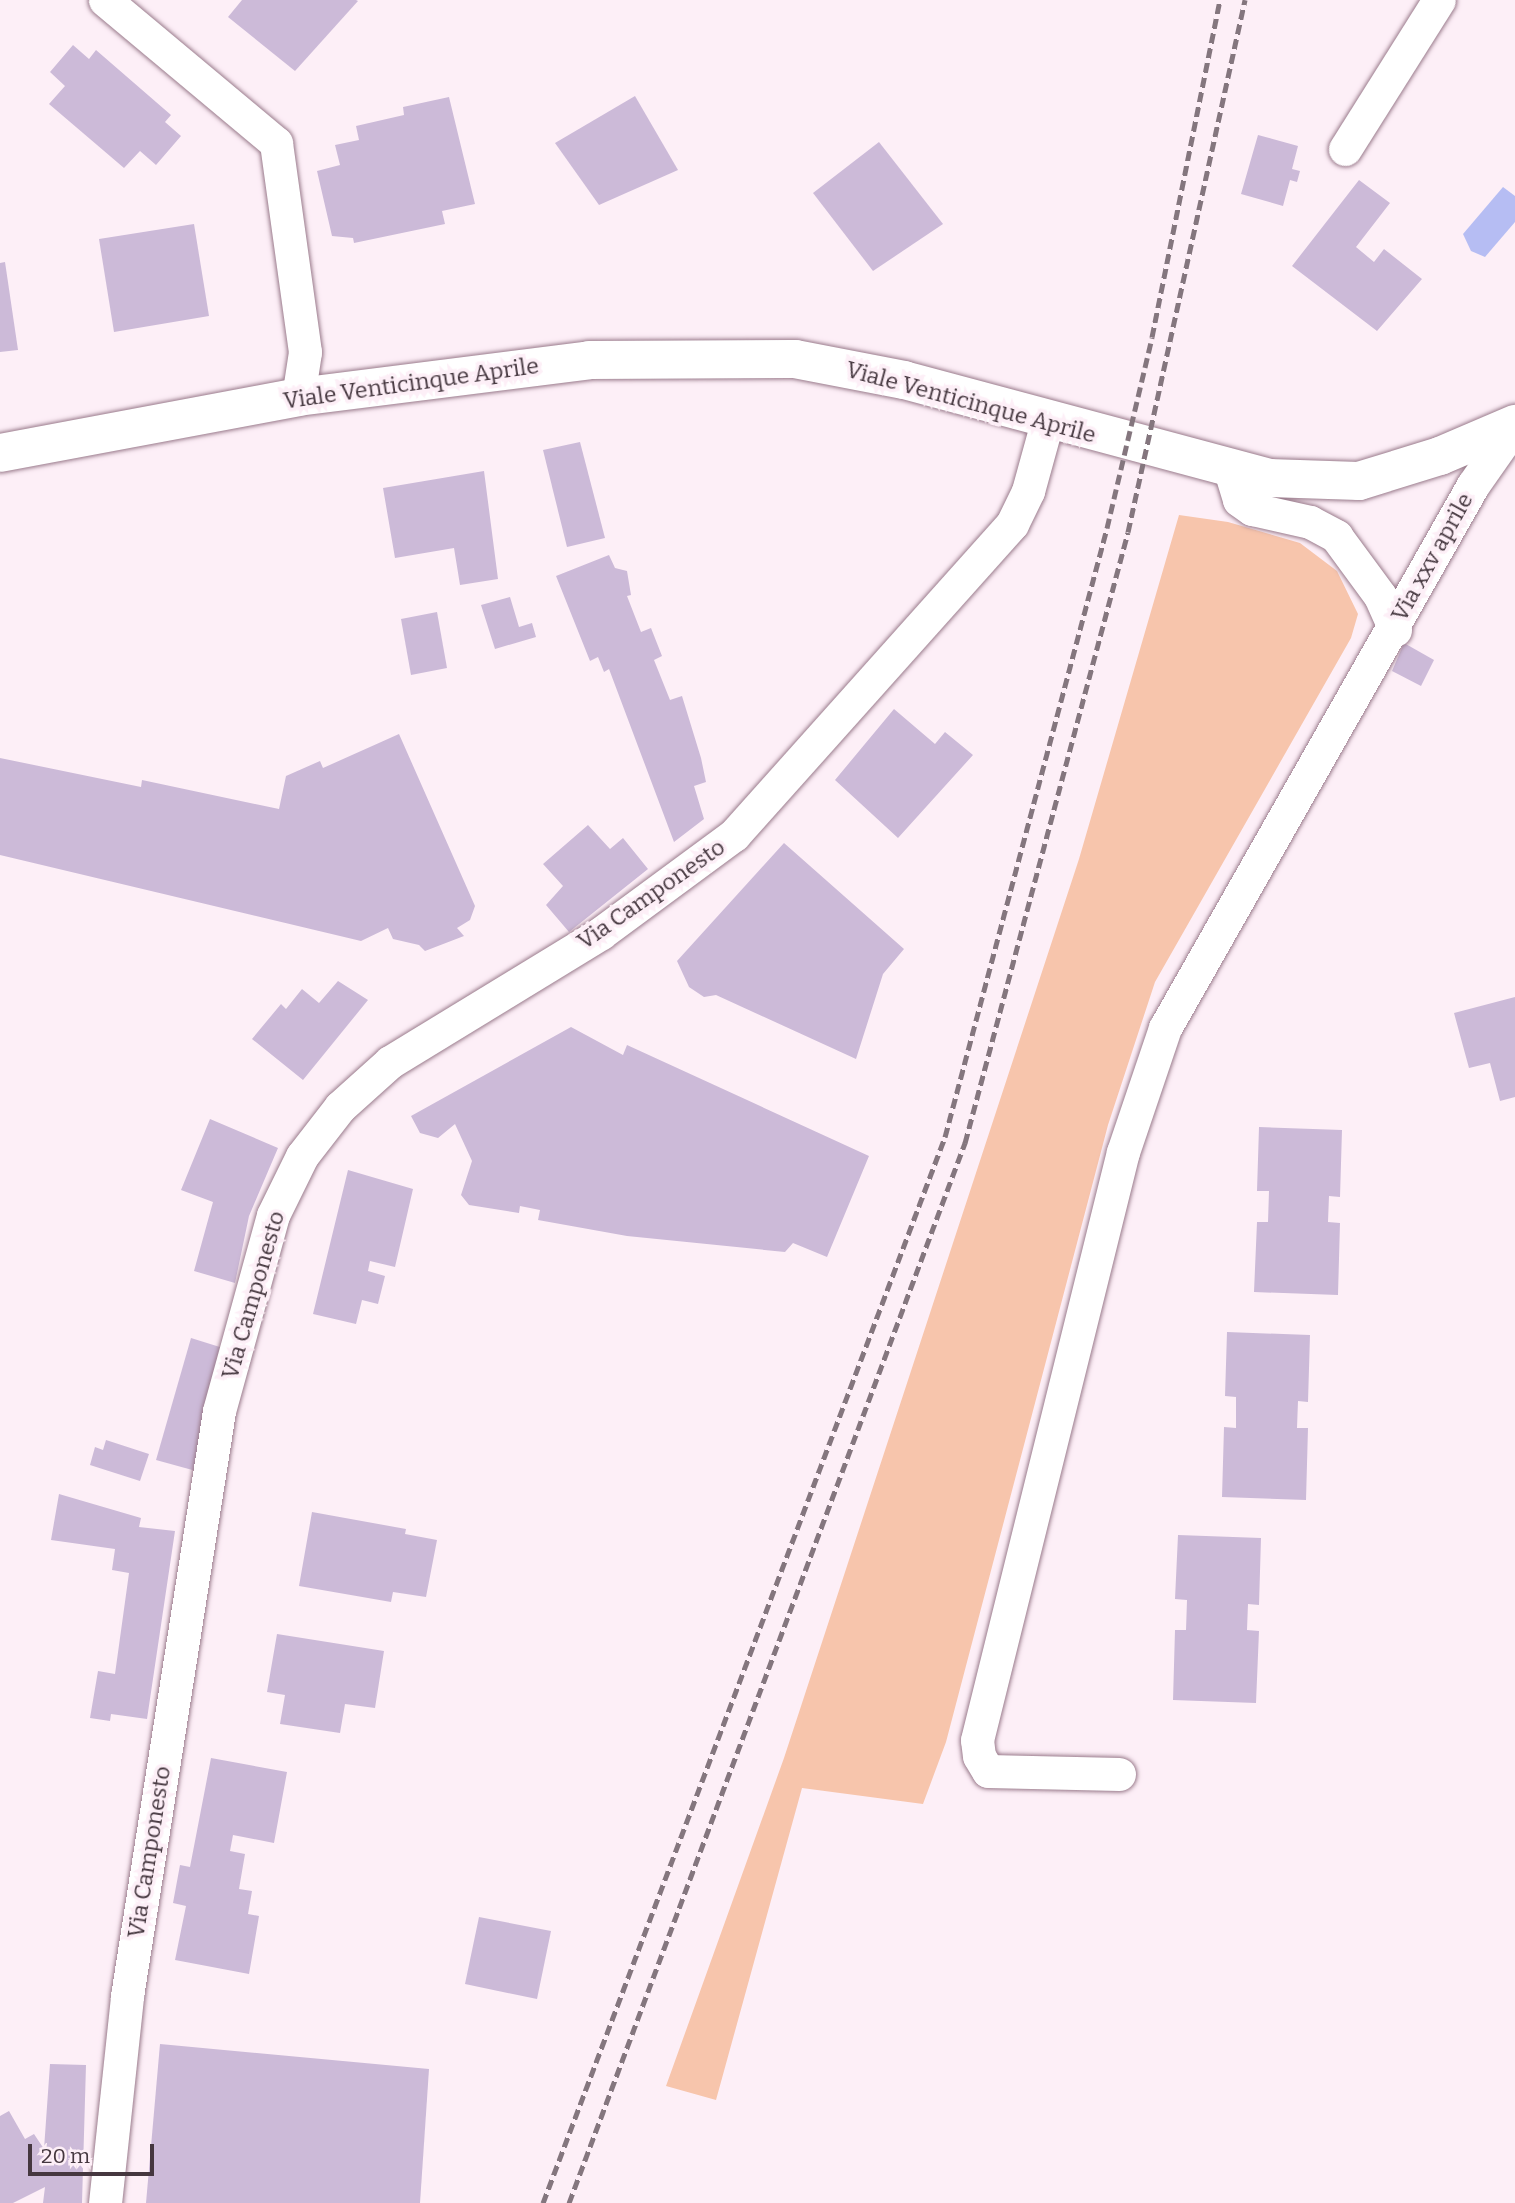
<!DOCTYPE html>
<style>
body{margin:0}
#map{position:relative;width:1515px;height:2203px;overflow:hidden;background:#fdeff7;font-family:Bitter,serif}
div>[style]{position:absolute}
.green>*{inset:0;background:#f7c5ac}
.water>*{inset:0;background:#b6bdf3}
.building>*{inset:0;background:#ccbad8}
.roads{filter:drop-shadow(0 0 2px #9a7b8c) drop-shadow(0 0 2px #9a7b8c)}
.minor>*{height:33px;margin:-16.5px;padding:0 16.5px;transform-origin:16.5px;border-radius:16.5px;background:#fff}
.secondary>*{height:38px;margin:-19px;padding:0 19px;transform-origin:19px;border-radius:19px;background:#fff}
.rail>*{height:5px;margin-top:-2.5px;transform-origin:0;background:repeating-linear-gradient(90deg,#84767e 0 10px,transparent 0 15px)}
span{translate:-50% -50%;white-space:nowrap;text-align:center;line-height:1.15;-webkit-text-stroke:7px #fdeff7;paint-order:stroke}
.street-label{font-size:23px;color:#45373f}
.scale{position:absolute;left:28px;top:2144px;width:126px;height:32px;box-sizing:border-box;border:4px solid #45373f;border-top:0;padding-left:9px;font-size:21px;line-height:24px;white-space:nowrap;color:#45373f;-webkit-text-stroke:5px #fdeff7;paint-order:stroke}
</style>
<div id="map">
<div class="green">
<div style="clip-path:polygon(1179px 515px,1228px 522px,1300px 543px,1337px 571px,1358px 614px,1351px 638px,1155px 982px,1108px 1125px,946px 1742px,923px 1804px,802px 1788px,716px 2100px,666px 2086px,784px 1758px,1079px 859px)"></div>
</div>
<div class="water">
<div style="clip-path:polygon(1503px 187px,1515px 196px,1515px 222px,1485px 257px,1471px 251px,1463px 234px)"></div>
</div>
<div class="building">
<div style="clip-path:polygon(242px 0,356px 0,358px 1px,295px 71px,228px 17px)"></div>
<div style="clip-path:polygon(73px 45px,89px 59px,96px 50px,171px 115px,165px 122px,181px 136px,156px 165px,140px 151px,124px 168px,49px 104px,65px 86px,50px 72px)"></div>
<div style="clip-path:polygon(635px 96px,678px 170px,599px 205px,555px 143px)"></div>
<div style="clip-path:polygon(449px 97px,475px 204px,442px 211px,445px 224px,354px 243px,353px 238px,332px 236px,317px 171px,340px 165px,335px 145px,359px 140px,356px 126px,404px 115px,403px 107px)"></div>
<div style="clip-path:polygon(1258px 135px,1298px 146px,1292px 169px,1300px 171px,1297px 182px,1290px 180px,1283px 206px,1241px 194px)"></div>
<div style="clip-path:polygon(879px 142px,943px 224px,873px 271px,813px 193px)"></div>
<div style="clip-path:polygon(1359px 180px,1390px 203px,1356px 247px,1374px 262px,1384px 249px,1422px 279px,1377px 331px,1292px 266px)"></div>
<div style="clip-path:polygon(194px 224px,209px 316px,114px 332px,99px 239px)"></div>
<div style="clip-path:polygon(5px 262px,18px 350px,0 352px,0 263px)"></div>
<div style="clip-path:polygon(580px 442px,605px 538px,567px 547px,543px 450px)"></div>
<div style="clip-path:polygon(484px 471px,498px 579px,460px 585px,454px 548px,395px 558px,383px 488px)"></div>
<div style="clip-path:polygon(609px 555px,615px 568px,627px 571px,631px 595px,627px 596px,641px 632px,651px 628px,662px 656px,654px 660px,670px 700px,682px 696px,701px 758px,706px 782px,694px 786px,704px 819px,674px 842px,609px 669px,604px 672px,598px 657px,590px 661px,556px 576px)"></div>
<div style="clip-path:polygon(510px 597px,519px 627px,532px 623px,536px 637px,495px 649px,481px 605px)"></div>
<div style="clip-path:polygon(437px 612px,447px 668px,411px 675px,401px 619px)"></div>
<div style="clip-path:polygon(1404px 643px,1434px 660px,1421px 686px,1392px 671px)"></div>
<div style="clip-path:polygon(894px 709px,935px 744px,945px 732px,973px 755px,898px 838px,835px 780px)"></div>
<div style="clip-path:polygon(399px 734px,475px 906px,470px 920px,457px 928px,464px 936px,425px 951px,419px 945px,393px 939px,388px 928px,361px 941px,0 855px,0 758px,141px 787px,142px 780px,279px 809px,286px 776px,320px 761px,323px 768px)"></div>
<div style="clip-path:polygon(588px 825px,610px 849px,623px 838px,648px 869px,569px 932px,546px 905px,563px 886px,543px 864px)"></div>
<div style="clip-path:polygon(784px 843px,904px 949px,883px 974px,856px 1059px,716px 995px,704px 997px,689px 987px,677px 961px)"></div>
<div style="clip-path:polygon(338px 981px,368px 1000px,303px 1080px,252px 1039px,281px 1004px,286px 1009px,302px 989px,319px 1003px)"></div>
<div style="clip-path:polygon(1515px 997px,1515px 1097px,1500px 1101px,1490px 1063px,1469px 1068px,1454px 1013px)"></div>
<div style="clip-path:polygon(571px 1027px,623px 1055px,627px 1045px,869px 1156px,827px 1257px,793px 1243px,785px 1252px,627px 1236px,538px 1220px,540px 1210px,520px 1206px,519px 1213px,469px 1205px,461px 1195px,472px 1161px,455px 1124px,438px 1138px,420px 1133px,411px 1116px)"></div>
<div style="clip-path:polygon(210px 1119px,278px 1148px,249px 1216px,235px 1283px,194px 1271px,213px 1202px,181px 1190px)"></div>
<div style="clip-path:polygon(1259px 1127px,1342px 1130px,1340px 1197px,1329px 1196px,1328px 1222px,1340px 1223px,1338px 1295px,1254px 1292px,1257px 1222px,1268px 1222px,1269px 1191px,1257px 1191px)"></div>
<div style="clip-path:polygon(348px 1170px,413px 1189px,395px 1267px,370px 1261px,368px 1271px,385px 1276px,378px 1304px,362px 1300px,356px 1324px,313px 1314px)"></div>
<div style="clip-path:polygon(1227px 1332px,1310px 1335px,1308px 1402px,1298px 1401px,1297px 1428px,1308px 1428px,1306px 1500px,1222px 1497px,1224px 1427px,1236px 1428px,1236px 1397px,1225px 1396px)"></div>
<div style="clip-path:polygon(191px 1338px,223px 1348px,196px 1471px,156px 1460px)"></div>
<div style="clip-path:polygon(106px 1440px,149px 1454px,140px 1481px,90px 1465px,95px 1447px,103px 1450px)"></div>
<div style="clip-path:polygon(59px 1494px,141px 1518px,139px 1527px,175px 1531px,147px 1719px,111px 1714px,110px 1721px,90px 1718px,98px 1671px,115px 1674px,129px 1573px,112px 1570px,115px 1549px,51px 1540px)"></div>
<div style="clip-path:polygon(312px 1512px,406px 1529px,405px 1534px,437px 1540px,426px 1597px,393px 1592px,391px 1602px,299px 1586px)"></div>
<div style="clip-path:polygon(1178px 1535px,1261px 1538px,1259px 1605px,1248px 1604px,1247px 1630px,1259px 1631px,1256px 1703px,1173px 1700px,1175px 1630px,1186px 1630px,1187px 1600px,1175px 1599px)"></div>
<div style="clip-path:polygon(277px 1634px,384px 1651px,375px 1708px,345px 1704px,340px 1733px,280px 1724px,285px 1695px,267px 1692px)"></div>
<div style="clip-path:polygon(211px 1758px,287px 1772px,274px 1843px,233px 1835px,230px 1851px,245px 1854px,239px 1889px,252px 1891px,248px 1914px,259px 1916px,249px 1974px,175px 1960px,186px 1906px,173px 1903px,180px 1865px,190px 1867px)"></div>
<div style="clip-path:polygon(479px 1917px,551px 1931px,537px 1999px,465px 1984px)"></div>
<div style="clip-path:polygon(160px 2044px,429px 2069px,420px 2203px,146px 2203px)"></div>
<div style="clip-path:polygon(50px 2064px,86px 2065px,82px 2203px,43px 2203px,45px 2187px,13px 2203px,0 2203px,0 2116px,9px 2111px,25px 2139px,34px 2134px,44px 2149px)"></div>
</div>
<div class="roads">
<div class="minor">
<div style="left:105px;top:0;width:223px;rotate:39.9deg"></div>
<div style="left:276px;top:143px;width:211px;rotate:82.1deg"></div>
<div style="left:305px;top:352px;width:46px;rotate:98.8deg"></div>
<div style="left:1345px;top:149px;width:176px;rotate:-57.8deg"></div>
<div style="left:1230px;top:470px;width:31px;rotate:73deg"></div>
<div style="left:1239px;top:500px;width:16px;rotate:35deg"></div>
<div style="left:1252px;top:509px;width:59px;rotate:12.6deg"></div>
<div style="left:1310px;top:522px;width:30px;rotate:28deg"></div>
<div style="left:1336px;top:536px;width:74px;rotate:53.7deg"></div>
<div style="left:1380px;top:596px;width:37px;rotate:66deg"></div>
<div style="left:1119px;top:1774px;width:131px;rotate:-178.7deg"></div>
<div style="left:988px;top:1771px;width:17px;rotate:-121deg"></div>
<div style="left:979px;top:1756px;width:16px;rotate:-97deg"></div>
<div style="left:977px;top:1740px;width:606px;rotate:-76.06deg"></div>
<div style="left:1123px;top:1152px;width:131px;rotate:-71.3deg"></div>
<div style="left:1165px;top:1028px;width:624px;rotate:-60.44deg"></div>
<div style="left:1473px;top:485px;width:73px;rotate:-55deg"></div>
<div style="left:105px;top:2203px;width:208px;rotate:-83.9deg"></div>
<div style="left:127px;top:1996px;width:592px;rotate:-81.06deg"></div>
<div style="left:219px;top:1411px;width:203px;rotate:-74.6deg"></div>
<div style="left:273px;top:1215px;width:66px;rotate:-63.8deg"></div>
<div style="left:302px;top:1156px;width:62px;rotate:-52.2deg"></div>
<div style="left:340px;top:1107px;width:67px;rotate:-42deg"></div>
<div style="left:390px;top:1062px;width:247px;rotate:-31.4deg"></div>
<div style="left:601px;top:933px;width:165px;rotate:-36.4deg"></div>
<div style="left:734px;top:835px;width:417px;rotate:-48.2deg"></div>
<div style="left:1012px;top:524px;width:37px;rotate:-64deg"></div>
<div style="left:1028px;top:491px;width:72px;rotate:-74.6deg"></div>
</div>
<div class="secondary">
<div style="left:0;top:453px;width:303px;rotate:-10.6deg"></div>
<div style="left:298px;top:397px;width:293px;rotate:-7.2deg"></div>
<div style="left:589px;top:360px;width:206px;rotate:-0.3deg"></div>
<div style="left:795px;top:359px;width:111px;rotate:10.9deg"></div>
<div style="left:904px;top:380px;width:378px;rotate:15deg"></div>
<div style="left:1269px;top:478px;width:90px;rotate:1.9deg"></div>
<div style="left:1359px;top:481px;width:85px;rotate:-17.2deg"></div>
<div style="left:1440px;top:456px;width:82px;rotate:-23.1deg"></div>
</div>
</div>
<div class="rail">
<div style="left:543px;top:2203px;width:1139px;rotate:-69.34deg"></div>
<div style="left:945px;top:1137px;width:630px;rotate:-75.1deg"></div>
<div style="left:1107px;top:528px;width:196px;rotate:-76.7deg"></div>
<div style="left:1152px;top:337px;width:344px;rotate:-78.6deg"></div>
<div style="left:569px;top:2203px;width:1132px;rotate:-69.52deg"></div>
<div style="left:965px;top:1143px;width:632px;rotate:-75.06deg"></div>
<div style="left:1128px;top:532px;width:545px;rotate:-77.6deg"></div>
</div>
<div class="street-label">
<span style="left:411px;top:383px;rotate:-8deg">Viale Venticinque Aprile</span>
<span style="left:971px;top:402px;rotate:15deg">Viale Venticinque Aprile</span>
<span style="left:1432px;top:557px;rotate:-61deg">Via xxv aprile</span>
<span style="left:651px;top:894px;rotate:-35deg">Via Camponesto</span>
<span style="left:253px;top:1295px;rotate:-74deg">Via Camponesto</span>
<span style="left:149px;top:1852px;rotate:-81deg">Via Camponesto</span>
</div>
<div class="scale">20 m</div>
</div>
